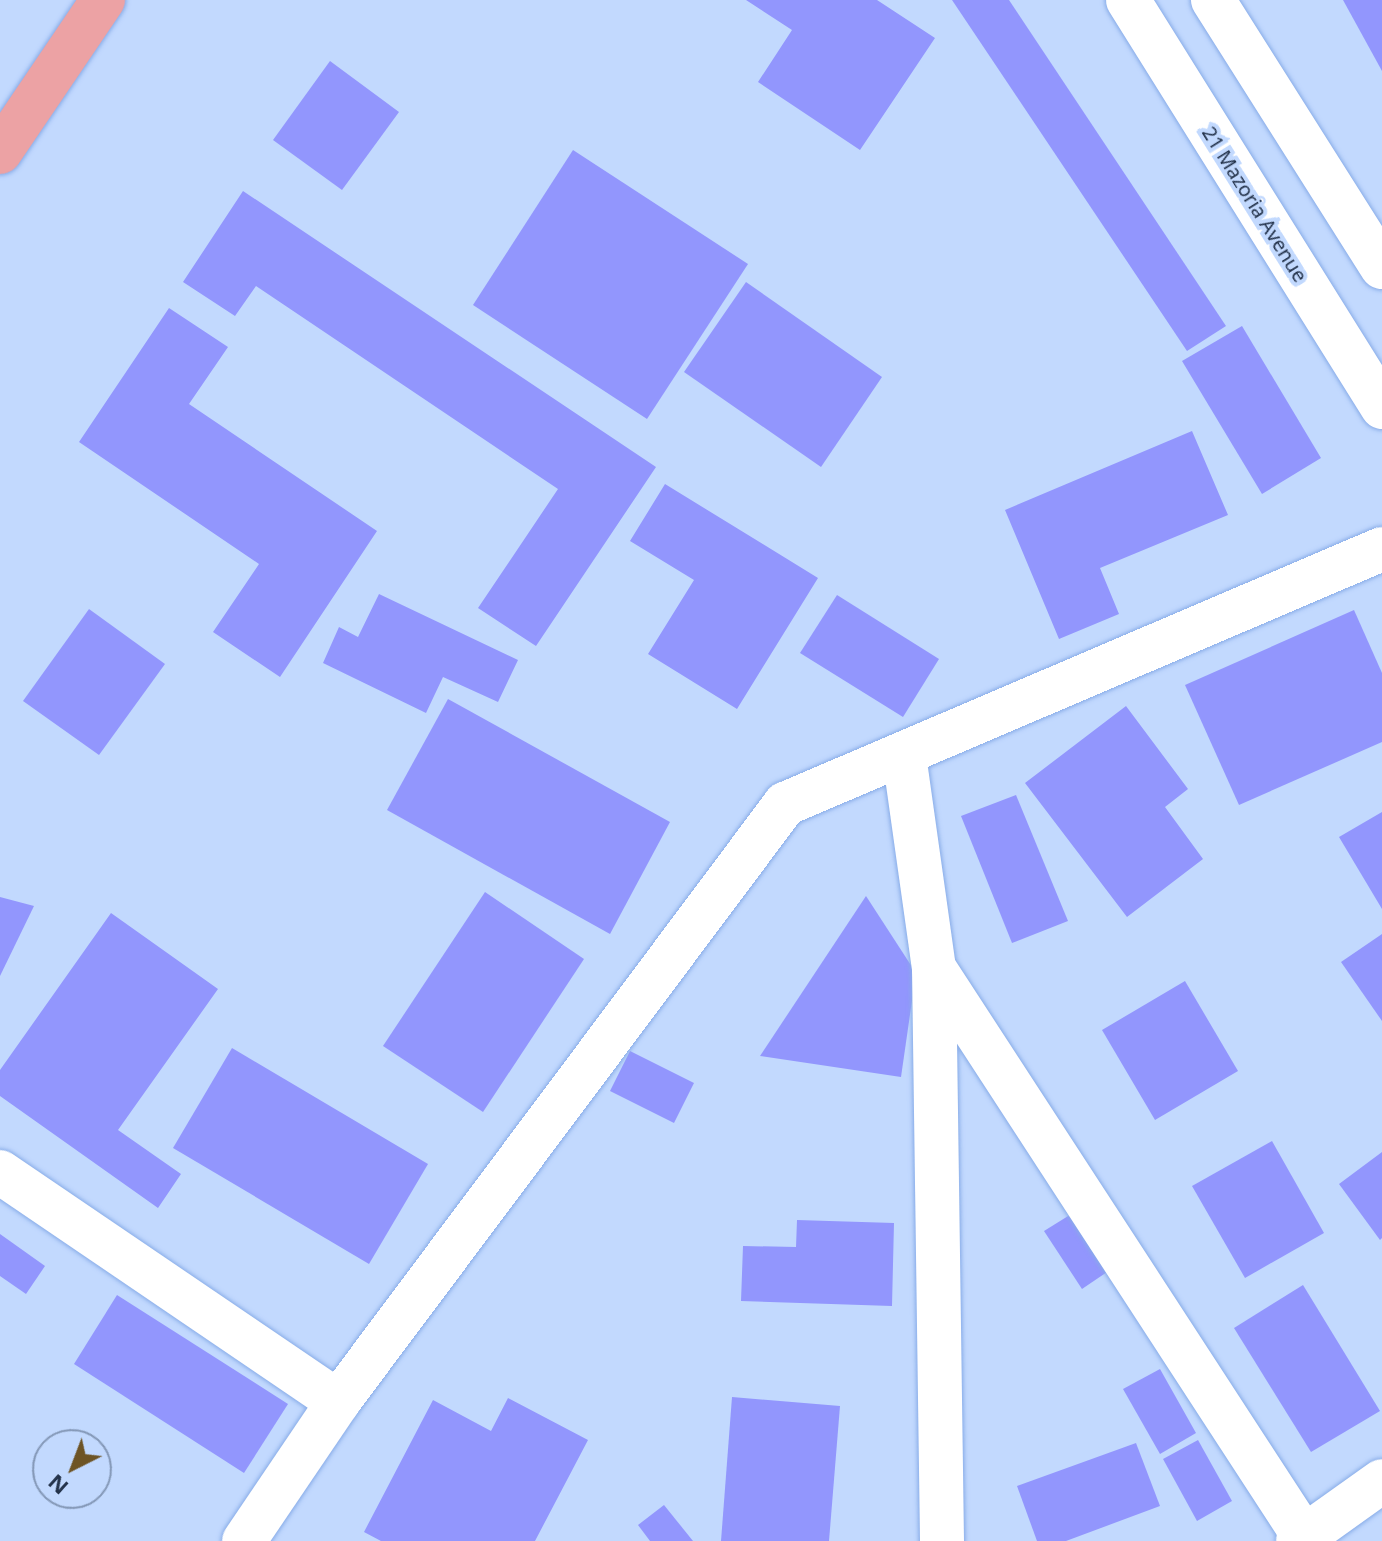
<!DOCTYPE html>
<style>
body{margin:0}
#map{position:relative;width:1382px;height:1541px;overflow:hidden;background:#c2d9fe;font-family:"Noto Sans",sans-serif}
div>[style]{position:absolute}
.building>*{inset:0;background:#9296fd}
.roads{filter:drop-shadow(0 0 2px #88ace8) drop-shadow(0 0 2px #88ace8)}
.street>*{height:44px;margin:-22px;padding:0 22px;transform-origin:22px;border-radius:22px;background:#fff}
.secondary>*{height:44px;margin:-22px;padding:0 22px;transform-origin:22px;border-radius:22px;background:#fff}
.primary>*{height:44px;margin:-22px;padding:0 22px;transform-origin:22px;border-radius:22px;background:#eca2a4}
span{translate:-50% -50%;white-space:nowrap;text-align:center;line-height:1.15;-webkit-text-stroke:8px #c2d9fe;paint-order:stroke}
.street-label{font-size:20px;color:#24334b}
.north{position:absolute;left:32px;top:1429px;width:80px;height:80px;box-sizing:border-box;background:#c2d9fe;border:2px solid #8397b6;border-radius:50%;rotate:222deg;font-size:22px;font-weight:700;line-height:32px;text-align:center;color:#24334b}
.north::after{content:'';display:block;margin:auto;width:28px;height:36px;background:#6d5425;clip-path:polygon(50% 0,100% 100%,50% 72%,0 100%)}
</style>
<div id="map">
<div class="building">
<div style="clip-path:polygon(746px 0,877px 0,935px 38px,860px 150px,758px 82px,792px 30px)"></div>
<div style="clip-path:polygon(952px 0,1009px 0,1226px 326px,1187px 351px)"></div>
<div style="clip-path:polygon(1343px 0,1382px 0,1382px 71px)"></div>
<div style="clip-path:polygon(330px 61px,399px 112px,342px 190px,273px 140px)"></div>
<div style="clip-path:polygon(573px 150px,748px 264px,647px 419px,473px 305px)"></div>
<div style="clip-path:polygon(243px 191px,656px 467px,536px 646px,478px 608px,558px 489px,256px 286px,235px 316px,183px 282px)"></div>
<div style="clip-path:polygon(746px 282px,882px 377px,821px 467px,684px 372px)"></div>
<div style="clip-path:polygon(169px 308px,228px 347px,189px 404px,377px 531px,280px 677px,213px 632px,259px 564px,79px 442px)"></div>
<div style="clip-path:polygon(1242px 326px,1321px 458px,1262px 494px,1182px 361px)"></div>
<div style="clip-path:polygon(1192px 431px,1228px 515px,1100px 568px,1119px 614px,1059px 639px,1005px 510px)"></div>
<div style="clip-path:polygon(665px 484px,818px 578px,737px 709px,648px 654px,694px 580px,630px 541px)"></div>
<div style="clip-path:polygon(379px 594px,518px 660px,498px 702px,443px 677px,426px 713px,323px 663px,339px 627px,358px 637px)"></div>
<div style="clip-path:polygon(837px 595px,939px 659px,903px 717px,800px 653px)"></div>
<div style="clip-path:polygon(89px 609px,165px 664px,99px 755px,23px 701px)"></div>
<div style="clip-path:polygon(1354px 610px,1382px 673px,1382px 742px,1239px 805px,1185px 685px)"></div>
<div style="clip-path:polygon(448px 699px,670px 822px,610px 934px,387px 810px)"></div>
<div style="clip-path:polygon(1126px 706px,1188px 789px,1165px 807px,1203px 859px,1127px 917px,1025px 783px)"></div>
<div style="clip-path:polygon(1016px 795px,1068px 921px,1012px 943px,961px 816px)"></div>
<div style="clip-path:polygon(1382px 812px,1382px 909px,1339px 837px)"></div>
<div style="clip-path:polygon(485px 892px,584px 959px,483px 1112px,383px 1046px)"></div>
<div style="clip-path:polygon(866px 896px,916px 973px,901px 1077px,760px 1056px)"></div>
<div style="clip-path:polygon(0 897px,34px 906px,0 976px)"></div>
<div style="clip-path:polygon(111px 913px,218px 989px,118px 1130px,181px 1174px,158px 1208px,0 1096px,0 1070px)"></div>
<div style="clip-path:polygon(1382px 934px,1382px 1021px,1341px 962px)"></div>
<div style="clip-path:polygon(1185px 981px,1238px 1071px,1155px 1120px,1102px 1030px)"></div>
<div style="clip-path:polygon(232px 1048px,428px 1164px,369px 1264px,173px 1148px)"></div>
<div style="clip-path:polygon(630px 1051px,694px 1083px,674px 1123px,610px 1091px)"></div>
<div style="clip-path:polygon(1272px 1141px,1324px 1233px,1245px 1278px,1192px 1186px)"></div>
<div style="clip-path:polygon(1382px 1152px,1382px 1238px,1380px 1240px,1339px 1184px)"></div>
<div style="clip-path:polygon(1073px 1213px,1110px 1270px,1082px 1289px,1044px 1231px)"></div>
<div style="clip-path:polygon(797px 1220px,894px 1223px,892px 1306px,741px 1301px,743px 1246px,796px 1247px)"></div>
<div style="clip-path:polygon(0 1234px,45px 1266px,26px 1294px,0 1276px)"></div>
<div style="clip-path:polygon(1303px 1285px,1380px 1411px,1311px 1452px,1234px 1328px)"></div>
<div style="clip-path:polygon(117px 1295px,288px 1404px,244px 1473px,74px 1364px)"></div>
<div style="clip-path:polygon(1160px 1369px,1196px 1433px,1160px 1454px,1123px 1389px)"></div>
<div style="clip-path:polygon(732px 1397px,840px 1406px,829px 1541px,721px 1541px)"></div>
<div style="clip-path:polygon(508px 1398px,588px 1440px,535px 1541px,381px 1541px,364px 1532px,433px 1400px,491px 1431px)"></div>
<div style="clip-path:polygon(1198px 1440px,1232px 1501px,1197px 1521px,1163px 1459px)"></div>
<div style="clip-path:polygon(1136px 1443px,1160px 1506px,1066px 1541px,1037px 1541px,1017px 1486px)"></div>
<div style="clip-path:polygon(664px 1505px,693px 1541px,650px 1541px,638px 1525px)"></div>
</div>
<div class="roads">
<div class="street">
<div style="left:904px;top:755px;width:215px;rotate:82deg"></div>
<div style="left:934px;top:968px;width:573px;rotate:89.2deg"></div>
<div style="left:934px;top:968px;width:684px;rotate:56.94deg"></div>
<div style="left:0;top:1172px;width:409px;rotate:34.2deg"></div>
<div style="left:244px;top:1541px;width:168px;rotate:-55.9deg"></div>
<div style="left:338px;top:1402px;width:747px;rotate:-53.22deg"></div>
<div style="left:785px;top:804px;width:649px;rotate:-23.13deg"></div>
<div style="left:1298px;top:1541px;width:103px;rotate:-35.5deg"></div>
</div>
<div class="secondary">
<div style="left:1128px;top:0;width:480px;rotate:58deg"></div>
<div style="left:1213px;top:0;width:316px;rotate:57.7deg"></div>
</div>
<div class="primary">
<div style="left:0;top:152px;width:184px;rotate:-55.9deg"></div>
</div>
</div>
<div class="street-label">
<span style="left:1255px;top:204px;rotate:58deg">21 Mazoria Avenue</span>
</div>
<div class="north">N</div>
</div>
